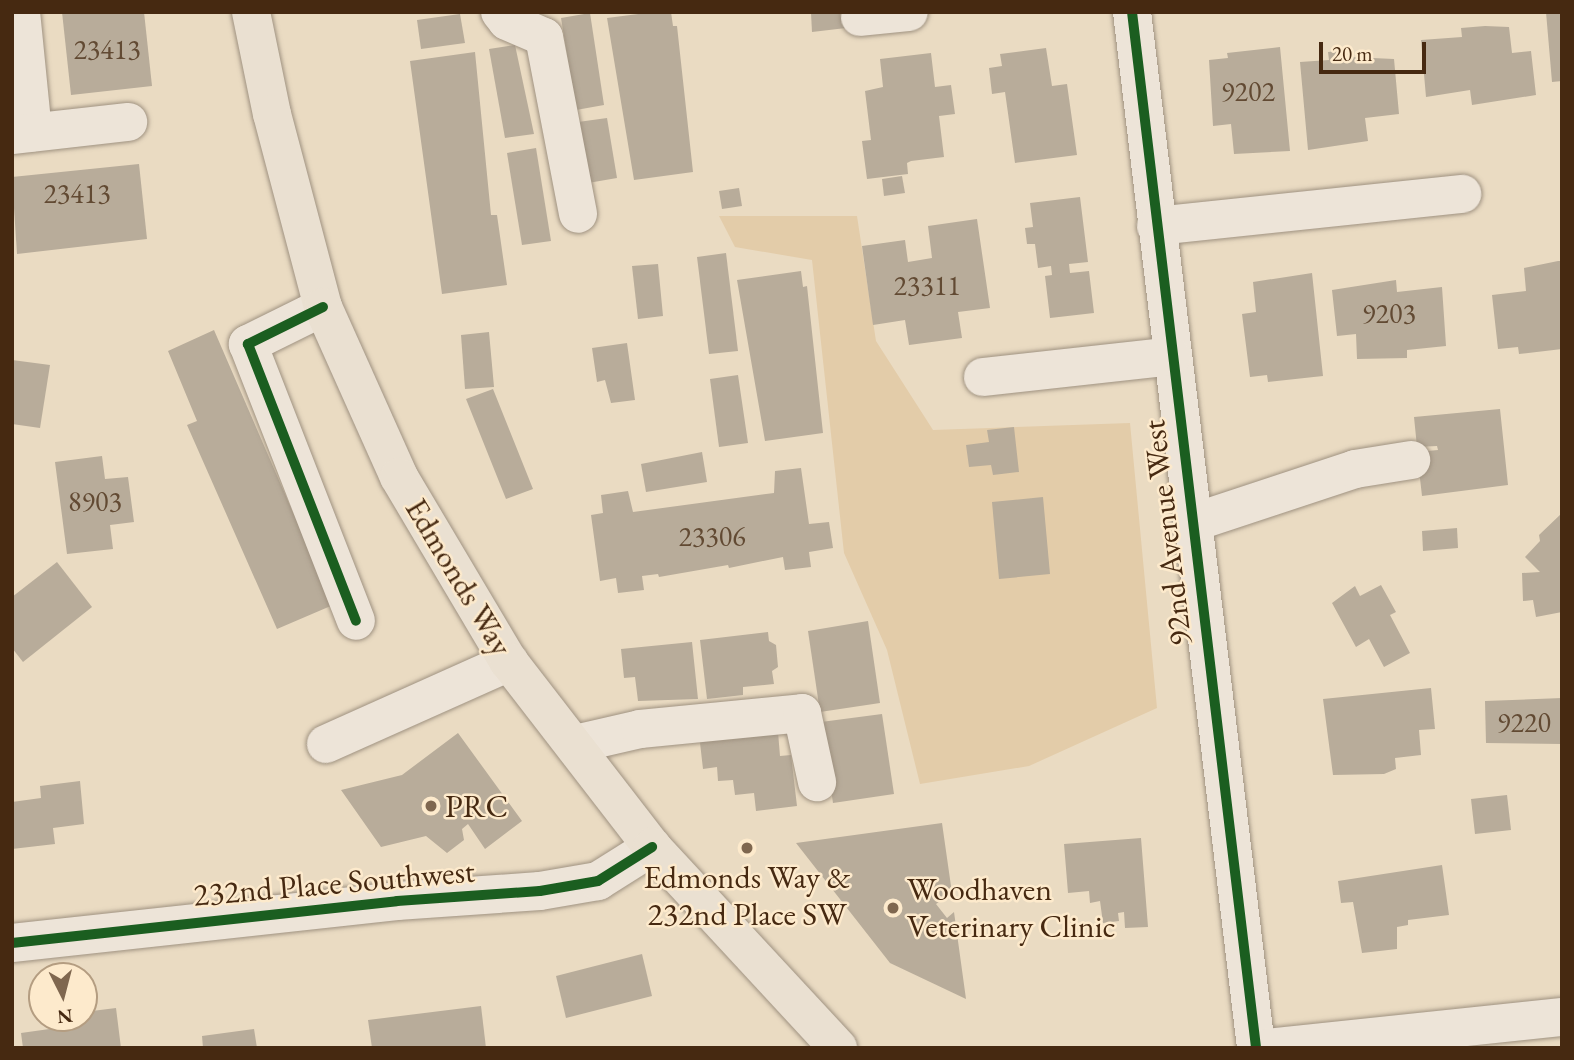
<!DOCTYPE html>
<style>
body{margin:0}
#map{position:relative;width:1574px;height:1060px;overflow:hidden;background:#eadbc2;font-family:"EB Garamond",serif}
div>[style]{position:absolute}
.green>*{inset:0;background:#e3cca9}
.building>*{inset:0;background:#b8ac9a}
.roads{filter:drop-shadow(0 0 2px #9f9281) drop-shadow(0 0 2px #9f9281)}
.minor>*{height:38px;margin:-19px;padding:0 19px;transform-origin:19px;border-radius:19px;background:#ede4d8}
.major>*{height:38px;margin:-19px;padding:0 19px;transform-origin:19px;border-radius:19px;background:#eae0d1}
.cycleway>*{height:10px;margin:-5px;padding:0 5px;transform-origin:5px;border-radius:5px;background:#1b5e20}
.dots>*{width:19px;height:19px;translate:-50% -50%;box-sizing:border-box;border:4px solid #fdeacc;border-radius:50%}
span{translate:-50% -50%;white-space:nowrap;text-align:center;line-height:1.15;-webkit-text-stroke:5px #fdeacc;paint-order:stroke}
.number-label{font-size:28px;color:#624a33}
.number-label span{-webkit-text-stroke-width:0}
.street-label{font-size:32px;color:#462911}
.poi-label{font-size:32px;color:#462911}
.left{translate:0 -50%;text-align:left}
.frame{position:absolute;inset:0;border:14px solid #462911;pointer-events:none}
.north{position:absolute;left:28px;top:962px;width:70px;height:70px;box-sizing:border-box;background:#fdeacc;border:2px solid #b49d81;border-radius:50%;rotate:174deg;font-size:19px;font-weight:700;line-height:28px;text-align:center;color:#462911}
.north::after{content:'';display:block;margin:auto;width:24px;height:32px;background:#7f674f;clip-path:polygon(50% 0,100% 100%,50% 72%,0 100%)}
.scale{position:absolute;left:1319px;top:42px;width:107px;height:32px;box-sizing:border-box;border:4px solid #462911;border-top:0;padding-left:9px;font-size:21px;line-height:24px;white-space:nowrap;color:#462911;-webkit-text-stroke:5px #fdeacc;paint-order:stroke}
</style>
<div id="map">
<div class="green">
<div style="clip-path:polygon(719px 216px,857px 216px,876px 341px,933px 430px,1130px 423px,1157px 708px,1029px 766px,920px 784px,887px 650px,844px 553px,812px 260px,735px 247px)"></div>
</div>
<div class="building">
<div style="clip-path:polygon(62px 12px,144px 12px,152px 86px,71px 95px)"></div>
<div style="clip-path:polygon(654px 12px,671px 12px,673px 26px,677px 26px,693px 172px,634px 180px,607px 18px)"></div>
<div style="clip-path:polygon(844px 12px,846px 28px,812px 32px,811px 13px)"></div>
<div style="clip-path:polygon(1546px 12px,1562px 12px,1562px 81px,1552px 82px)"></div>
<div style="clip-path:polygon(590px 13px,604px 105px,576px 110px,561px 18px)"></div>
<div style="clip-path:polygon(460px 14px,465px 43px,421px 49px,417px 20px)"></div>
<div style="clip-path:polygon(1485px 26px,1509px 27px,1512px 53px,1531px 51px,1536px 95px,1472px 105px,1470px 90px,1426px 97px,1421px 40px,1462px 37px,1461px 28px)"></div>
<div style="clip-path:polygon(515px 45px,534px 134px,505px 138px,489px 49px)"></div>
<div style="clip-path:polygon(1280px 47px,1290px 151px,1234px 154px,1231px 124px,1213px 126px,1209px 60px,1228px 58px,1227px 53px)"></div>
<div style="clip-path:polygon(1046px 48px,1052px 86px,1067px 84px,1077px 155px,1015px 163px,1005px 92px,992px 94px,989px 68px,1002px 66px,1000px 54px)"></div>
<div style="clip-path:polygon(1350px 50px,1351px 57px,1394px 59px,1399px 114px,1365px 118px,1368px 141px,1308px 150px,1300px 62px,1329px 60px,1328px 52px)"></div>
<div style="clip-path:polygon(475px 52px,491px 215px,497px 215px,507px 285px,442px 294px,410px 61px)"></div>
<div style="clip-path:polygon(931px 53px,935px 87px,951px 85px,955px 114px,939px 116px,944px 157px,911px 161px,907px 163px,908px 174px,867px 179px,862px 141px,871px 140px,865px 91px,883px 87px,880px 59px)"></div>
<div style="clip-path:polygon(607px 118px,617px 178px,588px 183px,578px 122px)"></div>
<div style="clip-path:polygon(536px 148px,551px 241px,522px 245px,507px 153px)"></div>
<div style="clip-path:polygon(139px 164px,147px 239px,17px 254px,12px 177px)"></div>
<div style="clip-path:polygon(902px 176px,905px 193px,884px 196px,882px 179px)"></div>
<div style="clip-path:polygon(739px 188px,742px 206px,722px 209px,719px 191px)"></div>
<div style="clip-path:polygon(1080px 197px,1088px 262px,1069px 264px,1070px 273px,1089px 271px,1094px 313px,1050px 318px,1045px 276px,1052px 275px,1051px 266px,1038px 268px,1035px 244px,1027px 244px,1025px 228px,1033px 227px,1030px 203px)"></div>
<div style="clip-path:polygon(977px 219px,990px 308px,958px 312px,962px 338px,909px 345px,905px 320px,873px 325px,862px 246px,905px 240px,908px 262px,932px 258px,928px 226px)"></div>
<div style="clip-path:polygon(726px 253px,738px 351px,709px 354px,697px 257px)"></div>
<div style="clip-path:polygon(1558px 261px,1562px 261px,1562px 349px,1519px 354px,1518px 347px,1498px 349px,1492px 295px,1526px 291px,1524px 268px)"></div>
<div style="clip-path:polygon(658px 264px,663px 316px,638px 319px,632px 266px)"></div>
<div style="clip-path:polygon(801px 271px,803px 287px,807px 286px,823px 433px,765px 441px,737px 280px)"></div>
<div style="clip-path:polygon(1312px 273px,1323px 376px,1268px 382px,1267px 375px,1250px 377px,1242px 314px,1256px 312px,1253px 282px)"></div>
<div style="clip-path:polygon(1396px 280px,1397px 292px,1442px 287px,1446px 346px,1407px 350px,1407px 358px,1357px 359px,1356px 334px,1337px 336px,1332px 290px)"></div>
<div style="clip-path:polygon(214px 330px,333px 605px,277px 629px,187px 425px,197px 421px,168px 351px)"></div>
<div style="clip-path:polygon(489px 332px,494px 387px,465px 389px,461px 335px)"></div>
<div style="clip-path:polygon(627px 343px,635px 400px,611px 403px,605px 380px,597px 382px,592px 348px)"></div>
<div style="clip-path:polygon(12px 360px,50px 365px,40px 428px,12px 424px)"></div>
<div style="clip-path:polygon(738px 375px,748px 443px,719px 447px,710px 379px)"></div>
<div style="clip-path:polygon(493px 389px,533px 489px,506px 499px,466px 399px)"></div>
<div style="clip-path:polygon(1500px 409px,1508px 485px,1422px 496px,1417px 452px,1438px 450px,1437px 446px,1417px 447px,1414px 417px)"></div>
<div style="clip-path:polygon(1014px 427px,1019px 472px,993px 475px,991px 465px,969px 467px,966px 445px,989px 442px,987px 430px)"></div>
<div style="clip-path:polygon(702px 452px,707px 482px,646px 492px,641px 464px)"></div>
<div style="clip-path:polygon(102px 456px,105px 479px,128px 477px,134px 522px,110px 525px,113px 549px,67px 554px,55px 462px)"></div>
<div style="clip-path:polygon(801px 468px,809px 524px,829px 522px,833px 548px,809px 552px,811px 567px,785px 570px,783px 557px,729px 568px,728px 565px,659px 577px,658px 574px,642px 576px,644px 590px,618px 593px,616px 578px,600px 581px,591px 515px,603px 513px,601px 495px,628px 491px,633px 512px,774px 493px,775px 471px)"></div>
<div style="clip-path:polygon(1043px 497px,1050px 574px,999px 579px,992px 502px)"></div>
<div style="clip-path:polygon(1562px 513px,1562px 612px,1536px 617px,1533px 600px,1523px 601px,1522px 573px,1540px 572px,1525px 557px,1540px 541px,1539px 535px)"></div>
<div style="clip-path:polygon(1457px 528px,1458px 548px,1423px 551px,1422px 531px)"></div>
<div style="clip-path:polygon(57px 562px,92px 607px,23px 662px,12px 648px,12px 597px)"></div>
<div style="clip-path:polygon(1381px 585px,1396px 612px,1390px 615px,1410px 653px,1384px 667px,1369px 639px,1356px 647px,1332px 603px,1355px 586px,1360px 596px)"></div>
<div style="clip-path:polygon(868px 621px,880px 703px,820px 712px,808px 631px)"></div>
<div style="clip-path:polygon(768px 632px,769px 641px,776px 645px,778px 667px,772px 671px,774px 684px,743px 687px,743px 695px,707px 699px,700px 640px)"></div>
<div style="clip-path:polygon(692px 642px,698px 699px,638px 701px,635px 677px,624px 678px,621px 649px)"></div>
<div style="clip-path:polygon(1431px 688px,1435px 729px,1419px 730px,1421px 755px,1395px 758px,1396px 769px,1384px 774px,1333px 775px,1323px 699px)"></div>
<div style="clip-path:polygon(1562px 698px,1562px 744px,1486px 743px,1485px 701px)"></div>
<div style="clip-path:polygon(882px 714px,894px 794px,833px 803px,821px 722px)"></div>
<div style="clip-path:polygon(778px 732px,780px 756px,791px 755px,797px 806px,756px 811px,754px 793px,735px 795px,733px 780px,718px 781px,717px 767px,703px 769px,699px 734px)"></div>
<div style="clip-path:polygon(458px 733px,522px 821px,485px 849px,468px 824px,462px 829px,464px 840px,447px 853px,426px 836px,381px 847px,341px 790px,402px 775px)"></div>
<div style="clip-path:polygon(80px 781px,84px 824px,53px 828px,55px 844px,12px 849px,12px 802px,41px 798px,40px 786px)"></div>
<div style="clip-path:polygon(1507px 795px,1511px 830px,1475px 834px,1471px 799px)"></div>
<div style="clip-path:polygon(942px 823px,952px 893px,936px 904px,947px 918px,954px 912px,966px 999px,890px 963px,796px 843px)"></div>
<div style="clip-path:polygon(1141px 838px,1148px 927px,1125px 928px,1124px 912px,1118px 913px,1119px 921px,1103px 923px,1100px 901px,1090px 903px,1089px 891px,1068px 893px,1064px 844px)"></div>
<div style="clip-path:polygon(1442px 865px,1449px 915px,1408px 920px,1408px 925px,1397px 927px,1397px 949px,1362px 953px,1353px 902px,1341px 903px,1338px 881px)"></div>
<div style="clip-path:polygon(642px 954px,652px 996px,566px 1018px,556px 976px)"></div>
<div style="clip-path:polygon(481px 1006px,486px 1048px,372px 1048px,368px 1020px)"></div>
<div style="clip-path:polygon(116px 1008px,121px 1048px,23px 1048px,21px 1033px,85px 1024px,84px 1012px)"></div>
<div style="clip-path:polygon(254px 1029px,257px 1048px,203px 1048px,202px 1036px)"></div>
</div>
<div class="roads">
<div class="minor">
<div style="left:21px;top:12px;width:121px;rotate:84.3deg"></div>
<div style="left:500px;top:12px;width:11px;rotate:52deg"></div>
<div style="left:507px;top:21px;width:40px;rotate:23.4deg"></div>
<div style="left:544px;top:37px;width:180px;rotate:79.1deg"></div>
<div style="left:1132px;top:12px;width:1043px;rotate:83.17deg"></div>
<div style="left:860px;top:17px;width:49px;rotate:-5.8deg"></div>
<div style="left:12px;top:135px;width:117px;rotate:-6.4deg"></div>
<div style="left:1156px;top:226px;width:308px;rotate:-6deg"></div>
<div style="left:323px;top:307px;width:84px;rotate:153.7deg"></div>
<div style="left:248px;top:344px;width:297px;rotate:68.7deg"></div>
<div style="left:983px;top:377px;width:190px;rotate:-6.3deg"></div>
<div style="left:1192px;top:523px;width:172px;rotate:-18.3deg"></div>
<div style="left:1355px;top:469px;width:57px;rotate:-9.1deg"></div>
<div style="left:326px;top:744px;width:201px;rotate:-24.1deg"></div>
<div style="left:575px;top:744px;width:67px;rotate:-13deg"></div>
<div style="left:640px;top:729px;width:163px;rotate:-5.6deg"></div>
<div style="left:802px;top:713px;width:71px;rotate:77.7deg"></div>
<div style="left:12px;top:943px;width:387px;rotate:-6.2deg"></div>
<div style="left:397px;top:901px;width:143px;rotate:-4deg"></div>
<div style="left:540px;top:891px;width:59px;rotate:-9.8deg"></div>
<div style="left:598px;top:881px;width:64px;rotate:-32.2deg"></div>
<div style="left:1267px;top:1048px;width:297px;rotate:-6deg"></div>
</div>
<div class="major">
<div style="left:251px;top:12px;width:104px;rotate:78.4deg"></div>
<div style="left:272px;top:114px;width:200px;rotate:75.2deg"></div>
<div style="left:323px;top:307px;width:186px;rotate:65.9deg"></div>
<div style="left:399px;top:477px;width:215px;rotate:59.3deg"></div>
<div style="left:509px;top:662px;width:234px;rotate:52.3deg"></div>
<div style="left:652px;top:847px;width:274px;rotate:47.2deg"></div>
</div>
</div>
<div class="cycleway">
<div style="left:1132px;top:12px;width:1043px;rotate:83.17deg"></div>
<div style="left:323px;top:307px;width:84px;rotate:153.7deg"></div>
<div style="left:248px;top:344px;width:297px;rotate:68.7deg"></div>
<div style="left:12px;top:943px;width:387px;rotate:-6.2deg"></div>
<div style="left:397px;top:901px;width:143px;rotate:-4deg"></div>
<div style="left:540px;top:891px;width:59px;rotate:-9.8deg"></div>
<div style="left:598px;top:881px;width:64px;rotate:-32.2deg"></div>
</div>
<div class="dots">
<div style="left:431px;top:806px;background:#7f674f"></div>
<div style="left:747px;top:848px;background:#7f674f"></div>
<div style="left:893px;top:908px;background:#7f674f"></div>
</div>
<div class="number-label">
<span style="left:107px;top:49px">23413</span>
<span style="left:1248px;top:91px">9202</span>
<span style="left:77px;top:193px">23413</span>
<span style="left:927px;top:285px">23311</span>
<span style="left:1389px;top:313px">9203</span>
<span style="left:95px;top:501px">8903</span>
<span style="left:712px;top:536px">23306</span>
<span style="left:1524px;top:722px">9220</span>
</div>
<div class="street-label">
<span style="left:1167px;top:533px;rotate:-97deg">92nd Avenue West</span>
<span style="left:459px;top:577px;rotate:59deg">Edmonds Way</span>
<span style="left:334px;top:883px;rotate:-5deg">232nd Place Southwest</span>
</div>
<div class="poi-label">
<span class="left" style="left:445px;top:806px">PRC</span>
<span style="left:747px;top:896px">Edmonds Way &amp;<br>232nd Place SW</span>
<span class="left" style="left:907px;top:908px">Woodhaven<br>Veterinary Clinic</span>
</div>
<div class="frame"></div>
<div class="north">N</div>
<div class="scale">20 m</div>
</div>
